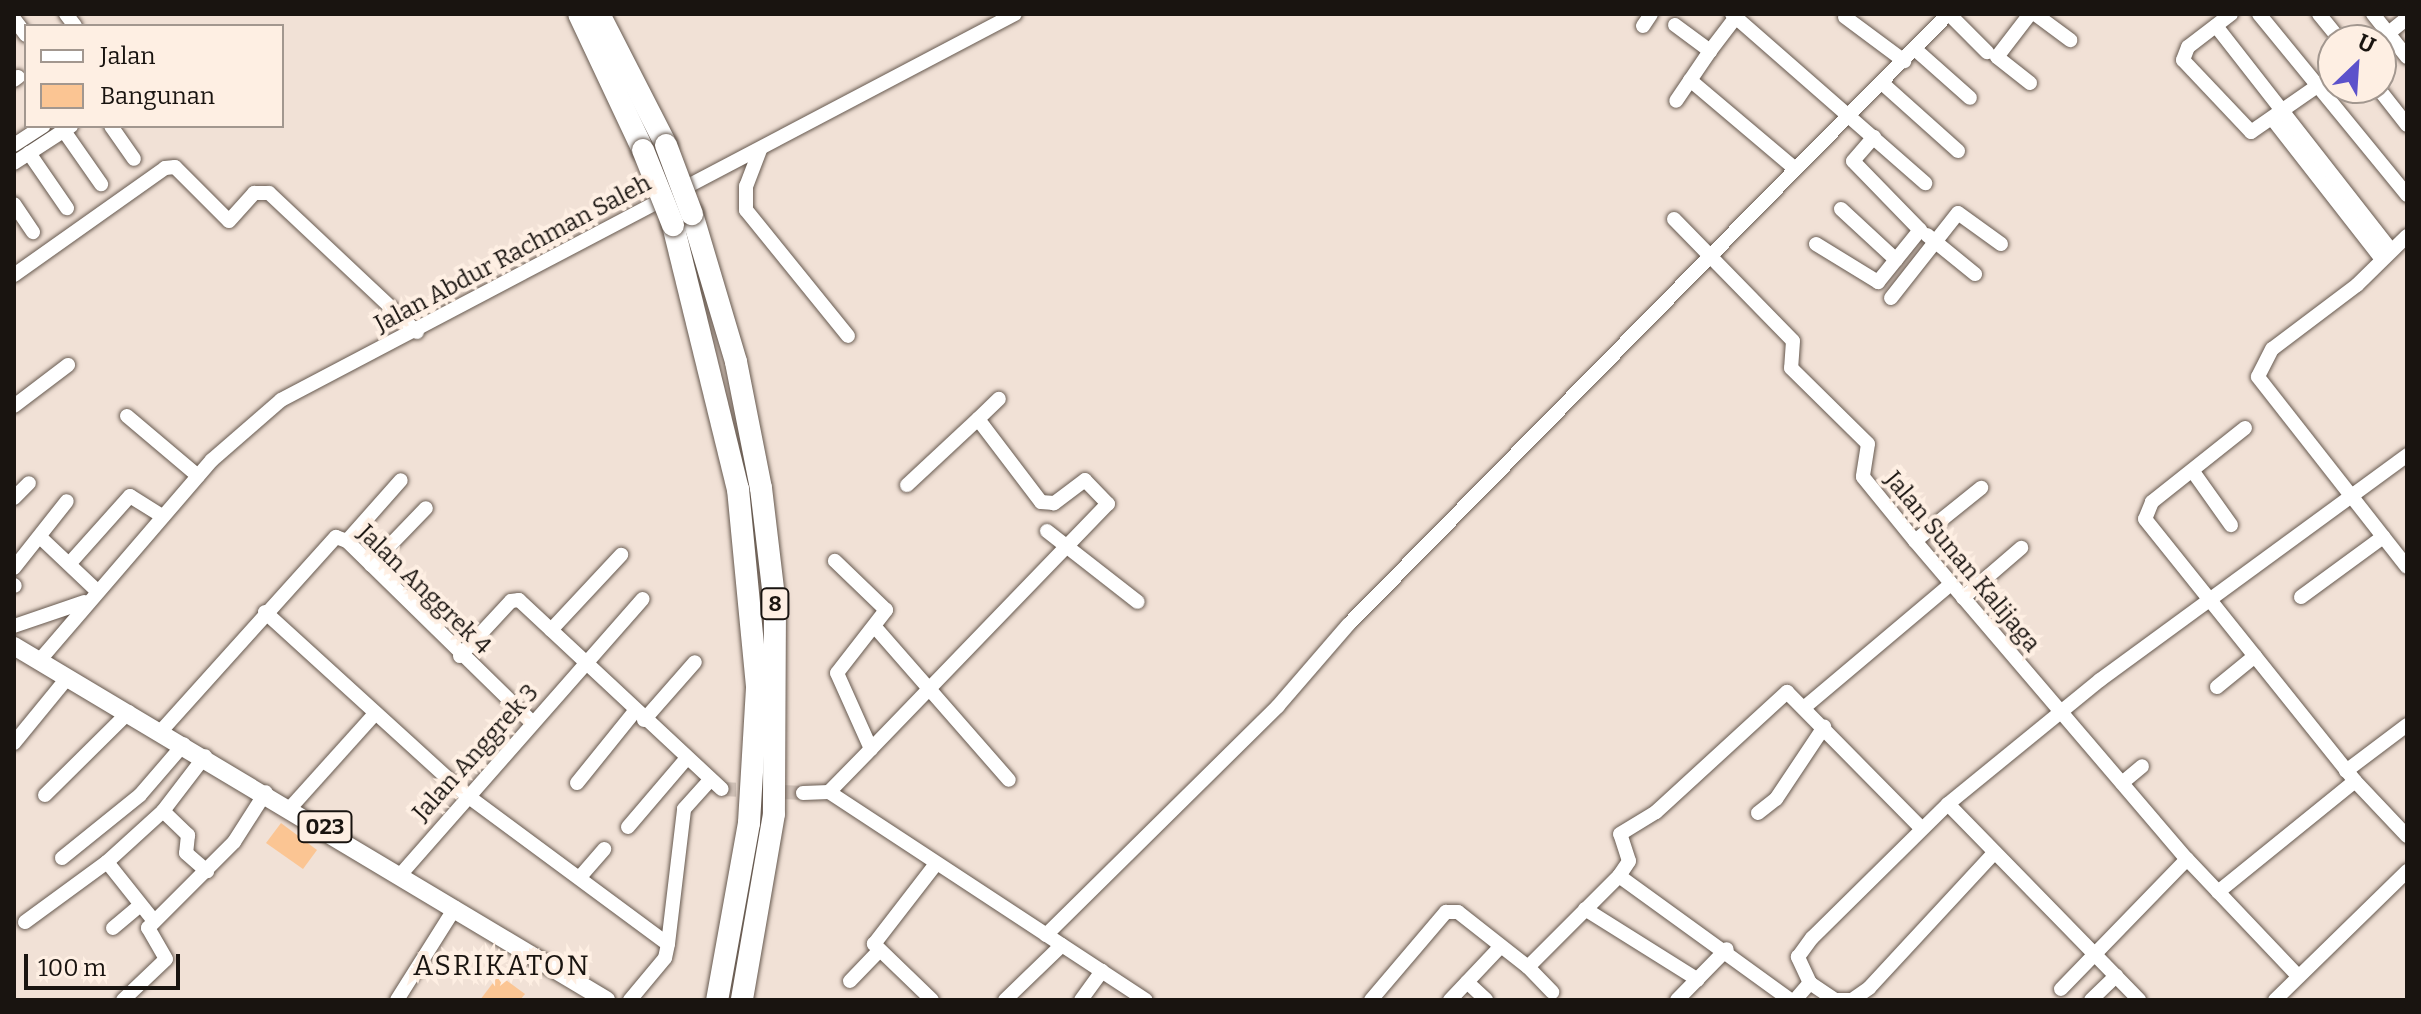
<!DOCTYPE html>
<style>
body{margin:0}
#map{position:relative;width:2421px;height:1014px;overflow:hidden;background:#f1e1d6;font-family:Bitter,serif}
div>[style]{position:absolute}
.building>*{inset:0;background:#fbc593}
.minor-tunnel>*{height:14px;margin-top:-7px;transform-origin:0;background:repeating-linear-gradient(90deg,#d1c2b8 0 14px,transparent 0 21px)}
.roads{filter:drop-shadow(0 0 2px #66594f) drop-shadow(0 0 2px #66594f)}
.minor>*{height:14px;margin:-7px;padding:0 7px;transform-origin:7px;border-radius:7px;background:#fff}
.major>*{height:18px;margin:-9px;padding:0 9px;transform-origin:9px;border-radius:9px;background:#fff}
.highway>*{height:22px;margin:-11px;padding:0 11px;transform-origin:11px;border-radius:11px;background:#fff}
.bridges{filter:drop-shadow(0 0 2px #66594f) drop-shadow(0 0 2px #66594f)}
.highway-bridge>*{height:22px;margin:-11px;padding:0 11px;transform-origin:11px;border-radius:11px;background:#fff}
span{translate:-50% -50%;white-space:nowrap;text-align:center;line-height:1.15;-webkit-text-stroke:8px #feefe3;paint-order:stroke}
.shield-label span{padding:2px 6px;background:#feefe3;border:2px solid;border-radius:6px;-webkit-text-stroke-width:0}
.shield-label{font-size:22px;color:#191410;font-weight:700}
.street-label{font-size:24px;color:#191410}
.quarter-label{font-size:28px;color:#191410;letter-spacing:2px}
.frame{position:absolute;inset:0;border:16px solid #191410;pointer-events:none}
.legend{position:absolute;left:24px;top:24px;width:260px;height:104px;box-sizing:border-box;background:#feefe3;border:2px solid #a2978f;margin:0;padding:10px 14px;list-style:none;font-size:24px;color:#191410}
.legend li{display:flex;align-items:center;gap:16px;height:40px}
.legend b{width:40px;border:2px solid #a2978f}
.north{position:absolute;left:2317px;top:24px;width:80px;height:80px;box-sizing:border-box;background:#feefe3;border:2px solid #a2978f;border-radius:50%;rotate:25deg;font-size:22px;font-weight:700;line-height:32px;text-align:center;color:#191410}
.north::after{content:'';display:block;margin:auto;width:28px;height:36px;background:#5c52cb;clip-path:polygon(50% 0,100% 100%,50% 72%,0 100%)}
.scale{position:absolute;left:24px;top:954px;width:156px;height:36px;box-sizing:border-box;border:4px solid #191410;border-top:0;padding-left:10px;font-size:24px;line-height:28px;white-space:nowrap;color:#191410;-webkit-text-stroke:6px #feefe3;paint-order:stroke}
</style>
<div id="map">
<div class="building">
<div style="clip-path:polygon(281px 823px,317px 850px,303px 869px,266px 843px)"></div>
<div style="clip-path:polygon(499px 975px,525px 994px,520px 1000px,480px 1000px)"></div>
</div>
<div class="minor-tunnel">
<div style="left:722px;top:789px;width:81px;rotate:2.8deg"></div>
</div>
<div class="roads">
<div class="minor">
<div style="left:66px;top:14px;width:15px;rotate:53deg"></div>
<div style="left:1732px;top:14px;width:257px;rotate:41.2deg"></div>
<div style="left:1949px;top:14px;width:54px;rotate:45deg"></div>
<div style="left:2030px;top:14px;width:54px;rotate:127.5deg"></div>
<div style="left:1997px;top:57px;width:42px;rotate:38.2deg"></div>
<div style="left:2035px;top:14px;width:44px;rotate:36.6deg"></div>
<div style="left:2231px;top:14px;width:54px;rotate:142.5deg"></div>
<div style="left:2188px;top:47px;width:14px;rotate:111deg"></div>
<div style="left:2183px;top:60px;width:99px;rotate:46.6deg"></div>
<div style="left:2251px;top:132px;width:100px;rotate:-34.8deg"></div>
<div style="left:2259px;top:14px;width:234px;rotate:50.7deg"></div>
<div style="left:2319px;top:14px;width:33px;rotate:51deg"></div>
<div style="left:2373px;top:14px;width:55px;rotate:51.7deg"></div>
<div style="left:1845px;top:17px;width:74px;rotate:36.7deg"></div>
<div style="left:14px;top:19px;width:20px;rotate:53deg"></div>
<div style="left:1675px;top:25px;width:44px;rotate:36.6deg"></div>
<div style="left:1710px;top:51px;width:60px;rotate:124.2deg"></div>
<div style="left:1643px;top:26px;width:14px;rotate:-56deg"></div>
<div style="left:2216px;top:26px;width:283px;rotate:52deg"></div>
<div style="left:2380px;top:40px;width:35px;rotate:-39deg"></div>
<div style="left:1916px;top:50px;width:72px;rotate:41.6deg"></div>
<div style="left:1710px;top:51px;width:43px;rotate:-52.6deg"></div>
<div style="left:14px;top:80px;width:5px;rotate:-37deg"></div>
<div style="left:1690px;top:80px;width:135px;rotate:40.2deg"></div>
<div style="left:1882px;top:83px;width:102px;rotate:41.8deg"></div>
<div style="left:2378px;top:88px;width:47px;rotate:51.9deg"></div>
<div style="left:2274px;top:121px;width:174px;rotate:52deg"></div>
<div style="left:111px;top:126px;width:40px;rotate:55.1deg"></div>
<div style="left:64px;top:131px;width:65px;rotate:55.1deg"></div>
<div style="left:14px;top:145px;width:35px;rotate:-33deg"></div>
<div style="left:760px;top:150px;width:39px;rotate:111deg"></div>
<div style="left:746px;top:186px;width:24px;rotate:90deg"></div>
<div style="left:746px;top:210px;width:162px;rotate:51deg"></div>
<div style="left:29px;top:153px;width:67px;rotate:55.4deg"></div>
<div style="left:14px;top:163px;width:68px;rotate:-33deg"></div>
<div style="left:14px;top:204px;width:34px;rotate:56deg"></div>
<div style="left:1841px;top:209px;width:75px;rotate:42.8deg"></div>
<div style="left:1674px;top:219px;width:170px;rotate:45.7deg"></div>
<div style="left:1793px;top:341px;width:27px;rotate:94deg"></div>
<div style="left:1791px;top:368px;width:108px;rotate:44.6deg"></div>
<div style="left:1868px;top:444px;width:33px;rotate:99deg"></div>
<div style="left:1863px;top:477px;width:82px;rotate:50.9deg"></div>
<div style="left:1915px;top:541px;width:418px;rotate:49.5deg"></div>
<div style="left:2187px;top:859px;width:161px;rotate:46.5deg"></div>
<div style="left:1927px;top:235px;width:62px;rotate:39.1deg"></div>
<div style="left:2407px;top:236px;width:70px;rotate:135.6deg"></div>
<div style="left:2357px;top:285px;width:106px;rotate:143deg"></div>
<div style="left:2272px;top:349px;width:31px;rotate:117deg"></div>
<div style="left:2258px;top:377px;width:241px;rotate:51.9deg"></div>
<div style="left:1816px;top:244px;width:73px;rotate:31.5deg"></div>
<div style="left:1878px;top:282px;width:67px;rotate:-51.1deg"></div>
<div style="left:1920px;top:230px;width:96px;rotate:-134.2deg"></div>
<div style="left:1853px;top:161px;width:32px;rotate:-49deg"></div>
<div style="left:14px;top:275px;width:185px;rotate:-35.3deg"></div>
<div style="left:165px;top:168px;width:10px;rotate:-6deg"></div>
<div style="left:175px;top:167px;width:76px;rotate:45deg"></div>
<div style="left:229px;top:221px;width:38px;rotate:-48deg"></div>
<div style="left:254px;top:193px;width:15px"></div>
<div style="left:269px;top:193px;width:203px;rotate:43.2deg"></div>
<div style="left:1891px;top:298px;width:108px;rotate:-51.8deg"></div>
<div style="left:1958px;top:213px;width:53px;rotate:35.8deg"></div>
<div style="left:14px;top:406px;width:68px;rotate:-37.2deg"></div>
<div style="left:127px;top:416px;width:93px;rotate:40.2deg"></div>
<div style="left:2245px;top:428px;width:119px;rotate:141.5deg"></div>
<div style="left:2152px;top:502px;width:18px;rotate:112deg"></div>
<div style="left:2145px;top:519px;width:336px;rotate:51.3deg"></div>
<div style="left:2355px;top:781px;width:76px;rotate:46.6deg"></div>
<div style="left:2194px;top:473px;width:64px;rotate:54.6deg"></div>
<div style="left:907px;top:485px;width:97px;rotate:-42.9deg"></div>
<div style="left:14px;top:498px;width:21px;rotate:-45deg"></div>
<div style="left:1047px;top:531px;width:115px;rotate:38deg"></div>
<div style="left:40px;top:537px;width:77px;rotate:43.4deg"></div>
<div style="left:347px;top:541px;width:81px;rotate:-48.5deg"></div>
<div style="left:1915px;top:541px;width:85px;rotate:-38.8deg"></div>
<div style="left:70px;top:563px;width:90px;rotate:-48.2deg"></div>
<div style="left:130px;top:496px;width:38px;rotate:32deg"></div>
<div style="left:371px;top:565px;width:79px;rotate:-46deg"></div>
<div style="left:14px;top:568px;width:85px;rotate:-51.7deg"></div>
<div style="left:14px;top:585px;width:1px;rotate:45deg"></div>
<div style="left:2301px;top:597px;width:102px;rotate:-36.2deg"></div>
<div style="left:1963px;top:598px;width:77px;rotate:-40.8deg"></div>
<div style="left:265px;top:612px;width:270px;rotate:42.3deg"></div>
<div style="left:465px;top:794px;width:252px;rotate:36.5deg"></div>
<div style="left:668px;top:944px;width:14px;rotate:102deg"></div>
<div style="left:665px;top:958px;width:55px;rotate:129.8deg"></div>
<div style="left:14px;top:626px;width:74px;rotate:-18.9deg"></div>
<div style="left:875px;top:627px;width:203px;rotate:48.8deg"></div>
<div style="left:551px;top:630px;width:103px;rotate:-47deg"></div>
<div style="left:460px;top:656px;width:75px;rotate:-47.2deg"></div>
<div style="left:511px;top:601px;width:8px;rotate:-7deg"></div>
<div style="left:519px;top:600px;width:277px;rotate:43deg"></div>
<div style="left:39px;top:661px;width:265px;rotate:-49.3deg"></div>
<div style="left:212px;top:460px;width:91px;rotate:-41deg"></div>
<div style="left:281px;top:400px;width:829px;rotate:-27.74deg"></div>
<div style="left:2217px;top:687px;width:49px;rotate:-39.2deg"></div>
<div style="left:1806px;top:706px;width:189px;rotate:-40.1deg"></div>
<div style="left:644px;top:720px;width:77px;rotate:-48.7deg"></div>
<div style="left:162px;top:730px;width:260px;rotate:-48deg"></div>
<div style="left:336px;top:537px;width:12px;rotate:20deg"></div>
<div style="left:347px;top:541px;width:257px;rotate:44.4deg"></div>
<div style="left:14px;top:743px;width:85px;rotate:-50.7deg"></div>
<div style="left:871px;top:749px;width:341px;rotate:-46deg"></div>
<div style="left:1108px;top:504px;width:33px;rotate:-134deg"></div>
<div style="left:1085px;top:480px;width:39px;rotate:143deg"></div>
<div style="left:1054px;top:503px;width:13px;rotate:-176deg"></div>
<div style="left:1041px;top:502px;width:104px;rotate:-127.2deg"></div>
<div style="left:978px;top:419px;width:29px;rotate:-44deg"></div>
<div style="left:2346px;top:771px;width:76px;rotate:-37deg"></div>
<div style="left:577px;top:783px;width:92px;rotate:-51.1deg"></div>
<div style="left:2122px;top:783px;width:26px;rotate:-40deg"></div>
<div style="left:829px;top:792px;width:60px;rotate:-45.7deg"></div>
<div style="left:871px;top:749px;width:83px;rotate:-114.1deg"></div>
<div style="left:837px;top:673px;width:80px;rotate:-52.1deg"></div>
<div style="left:886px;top:610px;width:71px;rotate:-136.1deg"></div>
<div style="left:803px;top:793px;width:26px;rotate:-2deg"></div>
<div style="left:829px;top:792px;width:379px;rotate:33.3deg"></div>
<div style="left:45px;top:795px;width:118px;rotate:-44.7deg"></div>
<div style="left:1948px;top:804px;width:274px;rotate:45.7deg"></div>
<div style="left:291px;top:807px;width:122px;rotate:-48deg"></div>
<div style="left:163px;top:811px;width:35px;rotate:44deg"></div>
<div style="left:188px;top:835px;width:18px;rotate:96deg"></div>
<div style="left:186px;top:853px;width:28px;rotate:41deg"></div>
<div style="left:1758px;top:813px;width:23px;rotate:-38deg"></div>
<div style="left:1776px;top:799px;width:87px;rotate:-56.3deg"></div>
<div style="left:628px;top:827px;width:89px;rotate:-49.5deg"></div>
<div style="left:62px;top:858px;width:100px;rotate:-38.9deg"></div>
<div style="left:140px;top:795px;width:67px;rotate:-49.2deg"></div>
<div style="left:107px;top:862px;width:75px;rotate:51.5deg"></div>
<div style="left:401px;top:874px;width:366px;rotate:-48.7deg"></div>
<div style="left:1619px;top:876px;width:18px;rotate:-56deg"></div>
<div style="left:1629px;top:861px;width:28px;rotate:-108deg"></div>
<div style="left:1620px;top:834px;width:42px;rotate:-31.4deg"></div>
<div style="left:1656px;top:812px;width:178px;rotate:-42.5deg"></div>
<div style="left:1787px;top:692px;width:191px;rotate:45.4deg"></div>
<div style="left:580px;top:877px;width:37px;rotate:-49deg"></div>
<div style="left:2218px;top:892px;width:176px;rotate:-39deg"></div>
<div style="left:1585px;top:909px;width:133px;rotate:32.1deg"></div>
<div style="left:25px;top:922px;width:102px;rotate:-36.2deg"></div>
<div style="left:107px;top:862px;width:76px;rotate:-42.3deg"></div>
<div style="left:163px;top:811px;width:69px;rotate:-52.6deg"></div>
<div style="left:113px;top:928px;width:35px;rotate:-40deg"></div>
<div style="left:1046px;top:935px;width:326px;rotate:-44.6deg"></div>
<div style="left:1278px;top:706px;width:107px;rotate:-49.2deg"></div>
<div style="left:1348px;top:625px;width:856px;rotate:-45.52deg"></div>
<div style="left:668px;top:944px;width:136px;rotate:-83.2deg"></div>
<div style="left:684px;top:809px;width:38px;rotate:-48deg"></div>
<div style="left:1528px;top:967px;width:35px;rotate:46deg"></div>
<div style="left:850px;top:981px;width:40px;rotate:-46deg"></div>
<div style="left:1467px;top:982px;width:26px;rotate:43deg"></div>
<div style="left:1810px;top:983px;width:30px;rotate:34deg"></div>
<div style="left:2061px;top:989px;width:181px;rotate:-45.9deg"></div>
<div style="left:123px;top:1000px;width:59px;rotate:-43.6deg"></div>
<div style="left:166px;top:959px;width:36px;rotate:-120deg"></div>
<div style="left:148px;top:928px;width:122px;rotate:-45deg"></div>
<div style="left:234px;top:842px;width:59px;rotate:-57.4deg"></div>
<div style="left:397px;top:1000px;width:109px;rotate:-57.8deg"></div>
<div style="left:932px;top:1000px;width:81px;rotate:-136deg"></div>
<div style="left:874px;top:944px;width:100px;rotate:-52.3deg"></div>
<div style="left:1005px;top:1000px;width:79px;rotate:-44deg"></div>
<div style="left:1081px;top:1000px;width:36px;rotate:-54deg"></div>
<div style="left:1371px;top:1000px;width:116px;rotate:-49.6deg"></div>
<div style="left:1446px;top:912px;width:12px"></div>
<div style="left:1458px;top:912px;width:89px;rotate:38.2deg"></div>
<div style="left:1528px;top:967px;width:129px;rotate:-45deg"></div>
<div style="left:1619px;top:876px;width:211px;rotate:35.9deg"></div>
<div style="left:1450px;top:1000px;width:74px;rotate:-46.6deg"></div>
<div style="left:1677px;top:1000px;width:71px;rotate:-45.6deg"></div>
<div style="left:1795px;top:1000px;width:23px;rotate:-49deg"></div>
<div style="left:1810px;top:983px;width:29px;rotate:-115deg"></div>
<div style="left:1798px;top:957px;width:24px;rotate:-54deg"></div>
<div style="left:1812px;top:938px;width:191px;rotate:-44.6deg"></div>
<div style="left:1948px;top:804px;width:196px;rotate:-39.2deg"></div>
<div style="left:2100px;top:680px;width:381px;rotate:-36.2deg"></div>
<div style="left:1835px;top:1000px;width:17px"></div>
<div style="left:1852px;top:1000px;width:21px;rotate:-35deg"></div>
<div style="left:1869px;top:988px;width:183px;rotate:-47.2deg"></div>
<div style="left:2091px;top:1000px;width:35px;rotate:-44deg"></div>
<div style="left:2275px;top:1000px;width:185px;rotate:-44.3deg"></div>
</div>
<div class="major">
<div style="left:14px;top:646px;width:690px;rotate:30.88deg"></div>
</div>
<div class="highway">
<div style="left:579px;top:14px;width:150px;rotate:64.8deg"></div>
<div style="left:599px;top:14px;width:147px;rotate:62.9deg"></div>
<div style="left:692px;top:214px;width:154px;rotate:73.4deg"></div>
<div style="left:736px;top:362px;width:128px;rotate:78.8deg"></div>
<div style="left:761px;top:488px;width:119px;rotate:83.2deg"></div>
<div style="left:775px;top:606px;width:208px;rotate:90.3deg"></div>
<div style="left:774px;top:814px;width:189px;rotate:99.8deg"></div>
<div style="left:673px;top:225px;width:272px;rotate:76.2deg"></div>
<div style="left:738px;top:489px;width:200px;rotate:84.5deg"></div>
<div style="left:757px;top:688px;width:135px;rotate:93.4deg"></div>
<div style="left:749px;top:823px;width:180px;rotate:100.2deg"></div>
</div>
</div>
<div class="bridges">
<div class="highway-bridge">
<div style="left:666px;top:145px;width:74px;rotate:69.4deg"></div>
<div style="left:643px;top:150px;width:81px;rotate:68.2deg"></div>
</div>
</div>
<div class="shield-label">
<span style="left:775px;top:604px">8</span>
<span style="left:325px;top:827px">023</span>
</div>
<div class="street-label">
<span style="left:513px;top:254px;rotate:-28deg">Jalan Abdur Rachman Saleh</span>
<span style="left:1962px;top:562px;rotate:50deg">Jalan Sunan Kalijaga</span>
<span style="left:424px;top:590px;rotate:44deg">Jalan Anggrek 4</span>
<span style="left:476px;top:753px;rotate:-48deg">Jalan Anggrek 3</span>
</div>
<div class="quarter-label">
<span style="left:502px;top:966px">ASRIKATON</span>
</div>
<div class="frame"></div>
<ul class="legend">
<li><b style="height:10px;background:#fff"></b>Jalan</li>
<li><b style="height:22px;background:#fbc593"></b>Bangunan</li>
</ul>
<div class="north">U</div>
<div class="scale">100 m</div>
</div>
